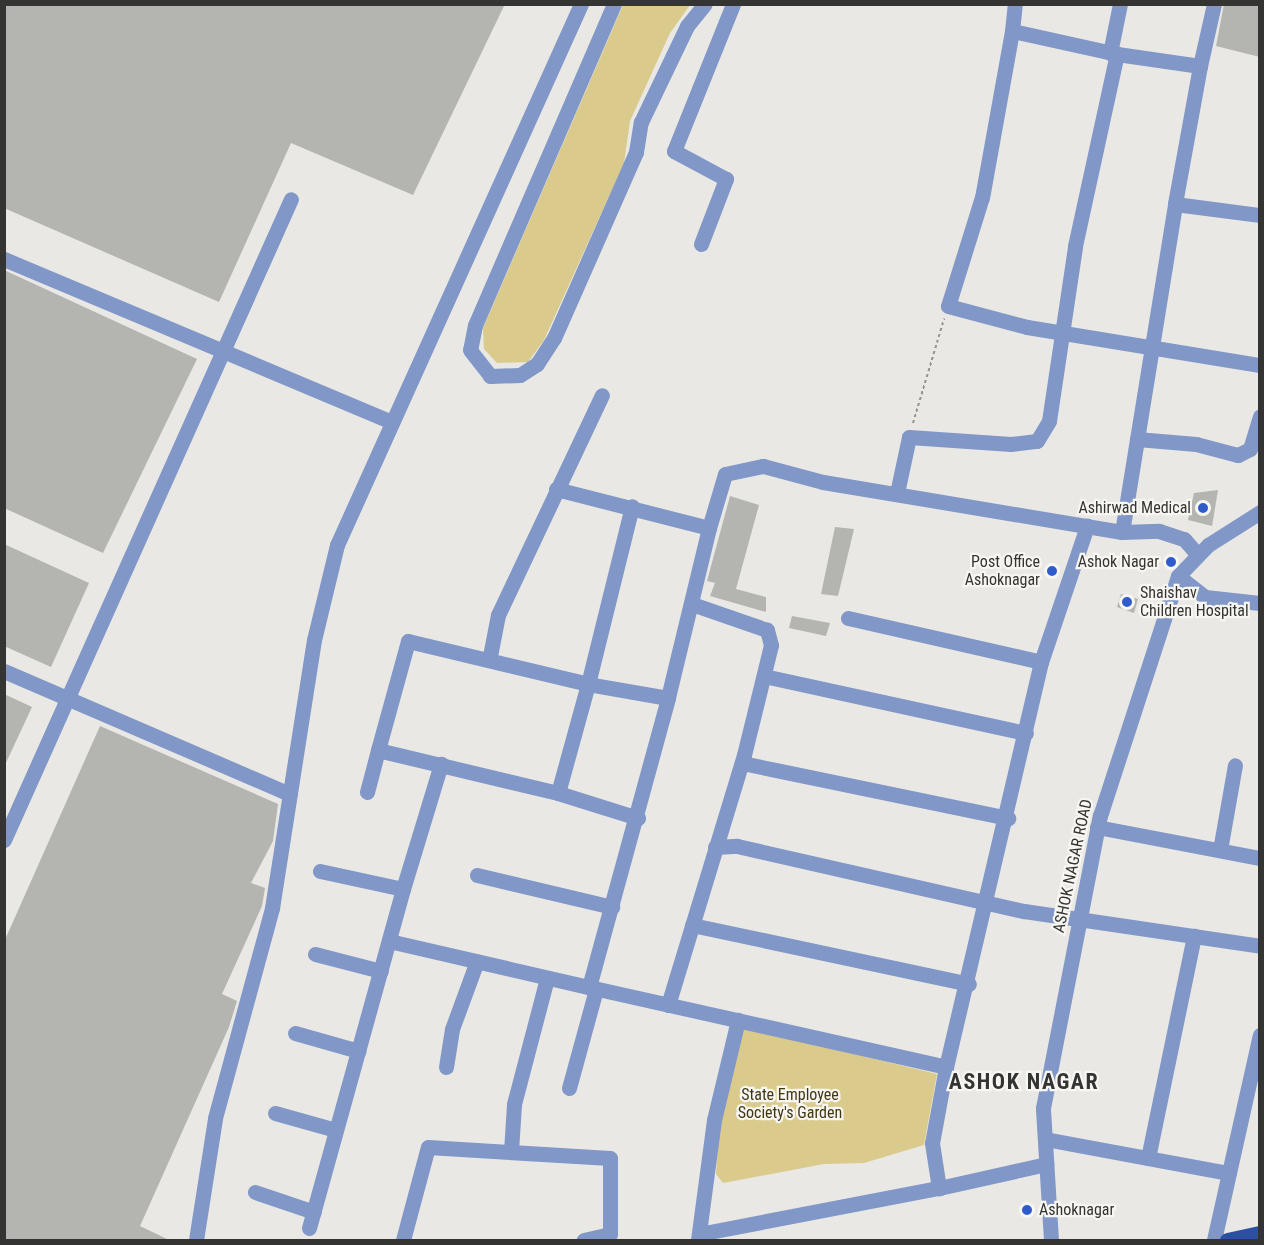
<!DOCTYPE html>
<style>
body{margin:0}
#map{position:relative;width:1264px;height:1245px;overflow:hidden;background:#e9e8e5;font-family:"Roboto Condensed",sans-serif}
div>[style]{position:absolute}
.green>*{inset:0;background:#daca8b}
.building>*{inset:0;background:#b4b4b0}
.path>*{height:2px;margin-top:-1px;transform-origin:0;background:repeating-linear-gradient(90deg,#93928f 0 3px,transparent 0 6px)}
.minor>*{height:15px;margin:-7.5px;padding:0 7.5px;transform-origin:7.5px;border-radius:7.5px;background:#8097c7}
.major>*{height:15px;margin:-7.5px;padding:0 7.5px;transform-origin:7.5px;border-radius:7.5px;background:#2b4fa5}
.dots>*{width:16px;height:16px;translate:-50% -50%;box-sizing:border-box;border:3px solid #f7f6f2;border-radius:50%}
span{translate:-50% -50%;white-space:nowrap;text-align:center;line-height:1.15;-webkit-text-stroke:4.5px #f7f6f2;paint-order:stroke}
.poi-label{font-size:16px;color:#343432}
.right{translate:-100% -50%;text-align:right}
.left{translate:0 -50%;text-align:left}
.street-label{font-size:16px;color:#343432}
.park-label{font-size:16px;color:#413812}
.district-label{font-size:22px;color:#343432;font-weight:700;letter-spacing:1.5px}
.frame{position:absolute;inset:0;border:6px solid #343432;pointer-events:none}
</style>
<div id="map">
<div class="green">
<div style="clip-path:polygon(623px 5px,690px 5px,670px 33px,630px 121px,624px 163px,544px 340px,528px 362px,497px 363px,484px 349px,483px 328px)"></div>
<div style="clip-path:polygon(741px 1027px,937px 1074px,924px 1145px,864px 1163px,824px 1164px,723px 1183px,716px 1174px,720px 1118px)"></div>
</div>
<div class="building">
<div style="clip-path:polygon(4px 4px,505px 4px,413px 195px,291px 143px,219px 302px,4px 208px)"></div>
<div style="clip-path:polygon(1224px 4px,1260px 4px,1260px 57px,1216px 46px)"></div>
<div style="clip-path:polygon(4px 270px,197px 359px,103px 553px,4px 508px)"></div>
<div style="clip-path:polygon(1218px 490px,1212px 526px,1188px 520px,1194px 493px)"></div>
<div style="clip-path:polygon(730px 496px,759px 505px,736px 589px,766px 597px,766px 612px,710px 596px,715px 583px,707px 581px)"></div>
<div style="clip-path:polygon(835px 527px,854px 529px,838px 596px,821px 594px)"></div>
<div style="clip-path:polygon(4px 544px,89px 583px,51px 667px,4px 646px)"></div>
<div style="clip-path:polygon(1121px 594px,1138px 599px,1134px 613px,1117px 607px)"></div>
<div style="clip-path:polygon(792px 616px,830px 623px,826px 636px,789px 628px)"></div>
<div style="clip-path:polygon(4px 694px,32px 707px,4px 767px)"></div>
<div style="clip-path:polygon(100px 726px,278px 804px,273px 841px,251px 883px,265px 888px,262px 906px,222px 994px,237px 1001px,229px 1027px,140px 1226px,169px 1240px,4px 1240px,4px 942px)"></div>
</div>
<div class="path">
<div style="left:913px;top:423px;width:109px;rotate:-73.4deg"></div>
</div>
<div class="minor">
<div style="left:614px;top:4px;width:350px;rotate:113.4deg"></div>
<div style="left:475px;top:325px;width:25px;rotate:101deg"></div>
<div style="left:470px;top:350px;width:33px;rotate:52deg"></div>
<div style="left:490px;top:376px;width:30px;rotate:-2deg"></div>
<div style="left:520px;top:375px;width:20px;rotate:-33deg"></div>
<div style="left:537px;top:364px;width:31px;rotate:-57deg"></div>
<div style="left:554px;top:338px;width:203px;rotate:-66.2deg"></div>
<div style="left:636px;top:152px;width:30px;rotate:-81deg"></div>
<div style="left:641px;top:122px;width:106px;rotate:-64.4deg"></div>
<div style="left:687px;top:26px;width:28px;rotate:-51deg"></div>
<div style="left:1012px;top:31px;width:27px;rotate:-84deg"></div>
<div style="left:1110px;top:53px;width:50px;rotate:-78.5deg"></div>
<div style="left:1117px;top:54px;width:107px;rotate:-167.6deg"></div>
<div style="left:1012px;top:31px;width:169px;rotate:100.2deg"></div>
<div style="left:982px;top:197px;width:114px;rotate:107.3deg"></div>
<div style="left:948px;top:306px;width:82px;rotate:14.9deg"></div>
<div style="left:1027px;top:327px;width:236px;rotate:9.3deg"></div>
<div style="left:1200px;top:66px;width:64px;rotate:-77.3deg"></div>
<div style="left:701px;top:244px;width:70px;rotate:-69deg"></div>
<div style="left:726px;top:179px;width:59px;rotate:-151.7deg"></div>
<div style="left:674px;top:151px;width:158px;rotate:-68.1deg"></div>
<div style="left:4px;top:259px;width:421px;rotate:22.8deg"></div>
<div style="left:1137px;top:439px;width:59px;rotate:4.8deg"></div>
<div style="left:1196px;top:444px;width:43px;rotate:14.7deg"></div>
<div style="left:1238px;top:455px;width:13px;rotate:-27deg"></div>
<div style="left:1250px;top:449px;width:34px;rotate:-73deg"></div>
<div style="left:556px;top:489px;width:158px;rotate:14.3deg"></div>
<div style="left:709px;top:528px;width:175px;rotate:103.6deg"></div>
<div style="left:897px;top:493px;width:57px;rotate:-77.9deg"></div>
<div style="left:909px;top:437px;width:102px;rotate:3.9deg"></div>
<div style="left:1011px;top:444px;width:26px;rotate:-7deg"></div>
<div style="left:1037px;top:441px;width:23px;rotate:-59deg"></div>
<div style="left:1049px;top:421px;width:177px;rotate:-81.5deg"></div>
<div style="left:1075px;top:246px;width:197px;rotate:-77.7deg"></div>
<div style="left:1117px;top:54px;width:84px;rotate:8.2deg"></div>
<div style="left:1200px;top:66px;width:140px;rotate:100.3deg"></div>
<div style="left:709px;top:528px;width:56px;rotate:-73.5deg"></div>
<div style="left:725px;top:474px;width:39px;rotate:-12deg"></div>
<div style="left:763px;top:466px;width:62px;rotate:14.9deg"></div>
<div style="left:823px;top:482px;width:303px;rotate:9.5deg"></div>
<div style="left:1122px;top:532px;width:37px;rotate:-2deg"></div>
<div style="left:1159px;top:531px;width:26px;rotate:18deg"></div>
<div style="left:1184px;top:539px;width:21px;rotate:49deg"></div>
<div style="left:1122px;top:532px;width:332px;rotate:-80.8deg"></div>
<div style="left:1175px;top:204px;width:86px;rotate:7.4deg"></div>
<div style="left:1178px;top:576px;width:34px;rotate:38deg"></div>
<div style="left:1205px;top:597px;width:55px;rotate:6.2deg"></div>
<div style="left:848px;top:618px;width:198px;rotate:12.8deg"></div>
<div style="left:490px;top:656px;width:42px;rotate:-79deg"></div>
<div style="left:498px;top:615px;width:243px;rotate:-64.7deg"></div>
<div style="left:4px;top:671px;width:311px;rotate:23.3deg"></div>
<div style="left:764px;top:676px;width:268px;rotate:12.3deg"></div>
<div style="left:742px;top:763px;width:272px;rotate:11.7deg"></div>
<div style="left:367px;top:792px;width:43px;rotate:-75.3deg"></div>
<div style="left:378px;top:750px;width:113px;rotate:-74.6deg"></div>
<div style="left:408px;top:641px;width:185px;rotate:13.4deg"></div>
<div style="left:588px;top:684px;width:113px;rotate:105.4deg"></div>
<div style="left:558px;top:793px;width:185px;rotate:-166.6deg"></div>
<div style="left:558px;top:793px;width:84px;rotate:17.4deg"></div>
<div style="left:1097px;top:827px;width:166px;rotate:10.8deg"></div>
<div style="left:4px;top:840px;width:702px;rotate:-65.88deg"></div>
<div style="left:715px;top:847px;width:22px;rotate:-3deg"></div>
<div style="left:737px;top:846px;width:294px;rotate:12.8deg"></div>
<div style="left:1024px;top:911px;width:239px;rotate:8.4deg"></div>
<div style="left:1220px;top:850px;width:86px;rotate:-80deg"></div>
<div style="left:477px;top:875px;width:139px;rotate:13.3deg"></div>
<div style="left:403px;top:889px;width:131px;rotate:-73.1deg"></div>
<div style="left:692px;top:925px;width:283px;rotate:12deg"></div>
<div style="left:389px;top:941px;width:205px;rotate:13deg"></div>
<div style="left:589px;top:987px;width:300px;rotate:-74.7deg"></div>
<div style="left:668px;top:698px;width:81px;rotate:-170.1deg"></div>
<div style="left:588px;top:684px;width:183px;rotate:-76.1deg"></div>
<div style="left:315px;top:954px;width:68px;rotate:14.4deg"></div>
<div style="left:589px;top:987px;width:366px;rotate:12.6deg"></div>
<div style="left:946px;top:1067px;width:77px;rotate:100.4deg"></div>
<div style="left:932px;top:1143px;width:46px;rotate:81.2deg"></div>
<div style="left:939px;top:1188px;width:110px;rotate:-12.6deg"></div>
<div style="left:668px;top:1005px;width:261px;rotate:-73.1deg"></div>
<div style="left:744px;top:755px;width:113px;rotate:-76.2deg"></div>
<div style="left:771px;top:645px;width:16px;rotate:-105deg"></div>
<div style="left:767px;top:630px;width:79px;rotate:-160.9deg"></div>
<div style="left:295px;top:1033px;width:66px;rotate:15.9deg"></div>
<div style="left:446px;top:1067px;width:38px;rotate:-81deg"></div>
<div style="left:452px;top:1029px;width:72px;rotate:-69.8deg"></div>
<div style="left:946px;top:1067px;width:416px;rotate:-76.8deg"></div>
<div style="left:1041px;top:662px;width:144px;rotate:-71.3deg"></div>
<div style="left:569px;top:1088px;width:103px;rotate:-74.7deg"></div>
<div style="left:275px;top:1113px;width:63px;rotate:15.6deg"></div>
<div style="left:1045px;top:1139px;width:187px;rotate:10.5deg"></div>
<div style="left:511px;top:1151px;width:47px;rotate:-86.3deg"></div>
<div style="left:514px;top:1104px;width:130px;rotate:-75.3deg"></div>
<div style="left:1148px;top:1158px;width:227px;rotate:-78.3deg"></div>
<div style="left:255px;top:1192px;width:62px;rotate:18.7deg"></div>
<div style="left:309px;top:1228px;width:352px;rotate:-74.5deg"></div>
<div style="left:403px;top:889px;width:85px;rotate:-167.8deg"></div>
<div style="left:699px;top:1234px;width:244px;rotate:-10.9deg"></div>
<div style="left:196px;top:1240px;width:123px;rotate:-81.1deg"></div>
<div style="left:215px;top:1118px;width:218px;rotate:-74.8deg"></div>
<div style="left:272px;top:908px;width:271px;rotate:-81.1deg"></div>
<div style="left:314px;top:640px;width:98px;rotate:-76.4deg"></div>
<div style="left:337px;top:545px;width:593px;rotate:-65.72deg"></div>
<div style="left:403px;top:1240px;width:96px;rotate:-75deg"></div>
<div style="left:428px;top:1147px;width:182px;rotate:3.5deg"></div>
<div style="left:610px;top:1158px;width:76px;rotate:90deg"></div>
<div style="left:610px;top:1234px;width:27px;rotate:167deg"></div>
<div style="left:698px;top:1240px;width:121px;rotate:-82.4deg"></div>
<div style="left:714px;top:1120px;width:103px;rotate:-76.5deg"></div>
<div style="left:1051px;top:1240px;width:132px;rotate:-93.5deg"></div>
<div style="left:1043px;top:1108px;width:298px;rotate:-79deg"></div>
<div style="left:1100px;top:816px;width:252px;rotate:-72deg"></div>
<div style="left:1178px;top:576px;width:43px;rotate:-45.9deg"></div>
<div style="left:1208px;top:545px;width:62px;rotate:-32.4deg"></div>
<div style="left:1214px;top:1240px;width:210px;rotate:-77.4deg"></div>
</div>
<div class="major">
<div style="left:1227px;top:1240px;width:34px;rotate:-12deg"></div>
</div>
<div class="dots">
<div style="left:1203px;top:508px;background:#305ccb"></div>
<div style="left:1171px;top:562px;background:#305ccb"></div>
<div style="left:1052px;top:571px;background:#305ccb"></div>
<div style="left:1127px;top:602px;background:#305ccb"></div>
<div style="left:1027px;top:1210px;background:#305ccb"></div>
</div>
<div class="poi-label">
<span class="right" style="left:1191px;top:508px">Ashirwad Medical</span>
<span class="right" style="left:1040px;top:571px">Post Office<br>Ashoknagar</span>
<span class="right" style="left:1159px;top:562px">Ashok Nagar</span>
<span class="left" style="left:1140px;top:602px">Shaishav<br>Children Hospital</span>
<span class="left" style="left:1039px;top:1210px">Ashoknagar</span>
</div>
<div class="street-label">
<span style="left:1073px;top:866px;rotate:-78deg">ASHOK NAGAR ROAD</span>
</div>
<div class="park-label">
<span style="left:790px;top:1104px">State Employee<br>Society's Garden</span>
</div>
<div class="district-label">
<span style="left:1024px;top:1082px">ASHOK NAGAR</span>
</div>
<div class="frame"></div>
</div>
